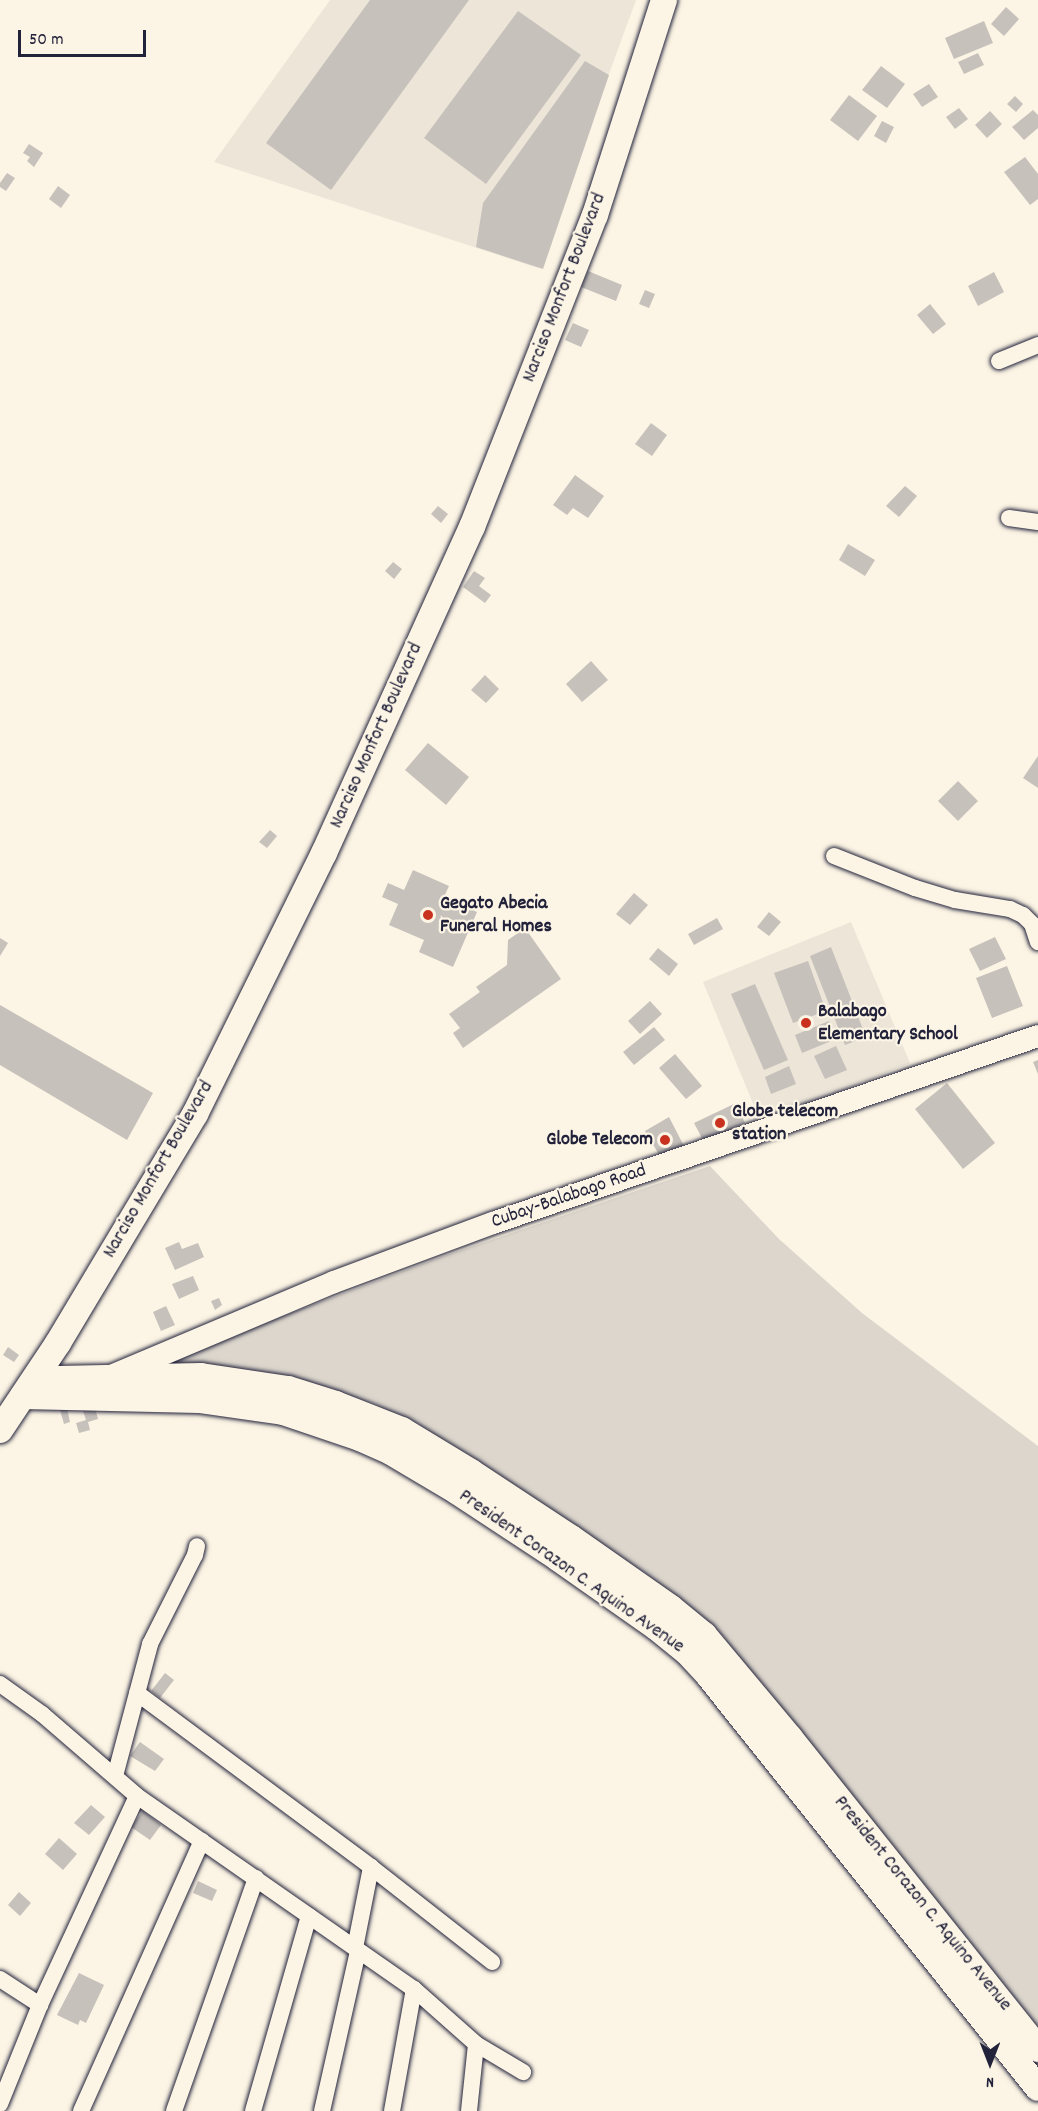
<!DOCTYPE html>
<style>
body{margin:0}
#map{position:relative;width:1038px;height:2111px;overflow:hidden;background:#fcf5e5;font-family:Dekko,sans-serif}
div>[style]{position:absolute}
.built>*{inset:0;background:#ece5d8}
.green>*{inset:0;background:#dcd6cc}
.building>*{inset:0;background:#c6c1bb}
.roads{filter:drop-shadow(0 0 2px #22223b) drop-shadow(0 0 2px #22223b)}
.minor>*{height:16px;margin:-8px;padding:0 8px;transform-origin:8px;border-radius:8px;background:#fcf5e5}
.secondary>*{height:22px;margin:-11px;padding:0 11px;transform-origin:11px;border-radius:11px;background:#fcf5e5}
.primary>*{height:26px;margin:-13px;padding:0 13px;transform-origin:13px;border-radius:13px;background:#fcf5e5}
.dots>*{width:16px;height:16px;translate:-50% -50%;box-sizing:border-box;border:3px solid #fcf5e5;border-radius:50%}
span{translate:-50% -50%;white-space:nowrap;text-align:center;line-height:1.15;-webkit-text-stroke:4.5px #fcf5e5;paint-order:stroke}
.street-label{font-size:20px;color:#22223b}
.poi-label{font-size:20px;color:#22223b;font-weight:700}
.left{translate:0 -50%;text-align:left}
.right{translate:-100% -50%;text-align:right}
.north{position:absolute;left:960px;top:2033px;width:60px;height:60px;-webkit-text-stroke:4px #fcf5e5;paint-order:stroke;rotate:180deg;font-size:16px;font-weight:700;line-height:24px;text-align:center;color:#22223b}
.north::after{content:'';display:block;margin:auto;width:21px;height:27px;background:#22223b;clip-path:polygon(50% 0,100% 100%,50% 72%,0 100%)}
.scale{position:absolute;left:18px;top:30px;width:128px;height:27px;box-sizing:border-box;border:3px solid #22223b;border-top:0;padding-left:8px;font-size:18px;line-height:21px;white-space:nowrap;color:#22223b;-webkit-text-stroke:4px #fcf5e5;paint-order:stroke}
</style>
<div id="map">
<div class="built">
<div style="clip-path:polygon(330px 0,636px 0,538px 268px,214px 162px)"></div>
<div style="clip-path:polygon(851px 922px,910px 1063px,761px 1123px,703px 982px)"></div>
</div>
<div class="green">
<div style="clip-path:polygon(710px 1166px,779px 1239px,862px 1313px,1038px 1446px,1038px 2030px,773px 1697px,710px 1627px,616px 1554px,486px 1467px,375px 1404px,287px 1376px,157px 1363px,441px 1257px)"></div>
</div>
<div class="building">
<div style="clip-path:polygon(370px 0,469px 0,331px 190px,266px 143px)"></div>
<div style="clip-path:polygon(1006px 7px,1019px 19px,1004px 36px,991px 24px)"></div>
<div style="clip-path:polygon(518px 11px,581px 55px,486px 184px,424px 138px)"></div>
<div style="clip-path:polygon(984px 21px,993px 43px,954px 59px,945px 38px)"></div>
<div style="clip-path:polygon(978px 53px,984px 65px,964px 74px,958px 62px)"></div>
<div style="clip-path:polygon(585px 61px,609px 75px,543px 269px,476px 247px,483px 203px)"></div>
<div style="clip-path:polygon(881px 66px,905px 84px,887px 108px,862px 90px)"></div>
<div style="clip-path:polygon(929px 84px,938px 97px,922px 107px,913px 94px)"></div>
<div style="clip-path:polygon(849px 95px,877px 116px,858px 141px,830px 120px)"></div>
<div style="clip-path:polygon(1015px 96px,1023px 104px,1016px 112px,1007px 104px)"></div>
<div style="clip-path:polygon(959px 108px,968px 119px,955px 129px,946px 117px)"></div>
<div style="clip-path:polygon(1033px 110px,1038px 115px,1038px 128px,1024px 140px,1012px 127px)"></div>
<div style="clip-path:polygon(990px 111px,1002px 124px,987px 138px,975px 125px)"></div>
<div style="clip-path:polygon(882px 121px,894px 127px,886px 143px,874px 136px)"></div>
<div style="clip-path:polygon(29px 144px,43px 153px,34px 167px,27px 161px,30px 157px,23px 153px)"></div>
<div style="clip-path:polygon(1025px 157px,1038px 174px,1038px 199px,1030px 205px,1004px 172px)"></div>
<div style="clip-path:polygon(7px 173px,15px 178px,6px 191px,0 187px,0 183px)"></div>
<div style="clip-path:polygon(58px 186px,70px 195px,61px 208px,49px 199px)"></div>
<div style="clip-path:polygon(588px 271px,622px 285px,616px 301px,581px 287px)"></div>
<div style="clip-path:polygon(994px 272px,1004px 292px,978px 306px,968px 286px)"></div>
<div style="clip-path:polygon(645px 290px,655px 294px,649px 308px,639px 304px)"></div>
<div style="clip-path:polygon(930px 304px,946px 324px,933px 334px,917px 315px)"></div>
<div style="clip-path:polygon(573px 323px,589px 330px,581px 347px,565px 340px)"></div>
<div style="clip-path:polygon(651px 423px,667px 435px,652px 456px,635px 444px)"></div>
<div style="clip-path:polygon(575px 475px,604px 496px,588px 518px,573px 508px,567px 515px,553px 505px)"></div>
<div style="clip-path:polygon(905px 486px,917px 496px,899px 517px,886px 506px)"></div>
<div style="clip-path:polygon(438px 506px,448px 514px,441px 523px,431px 514px)"></div>
<div style="clip-path:polygon(848px 544px,875px 560px,865px 576px,839px 560px)"></div>
<div style="clip-path:polygon(393px 562px,402px 569px,394px 579px,385px 571px)"></div>
<div style="clip-path:polygon(474px 571px,485px 578px,479px 586px,491px 595px,485px 603px,463px 587px)"></div>
<div style="clip-path:polygon(591px 661px,608px 680px,582px 702px,566px 684px)"></div>
<div style="clip-path:polygon(485px 675px,499px 689px,486px 703px,471px 690px)"></div>
<div style="clip-path:polygon(428px 743px,469px 777px,446px 805px,405px 770px)"></div>
<div style="clip-path:polygon(1038px 756px,1038px 788px,1023px 778px)"></div>
<div style="clip-path:polygon(958px 781px,978px 801px,958px 821px,938px 801px)"></div>
<div style="clip-path:polygon(270px 830px,277px 836px,267px 848px,259px 842px)"></div>
<div style="clip-path:polygon(413px 870px,449px 886px,444px 897px,477px 912px,453px 967px,419px 952px,424px 940px,389px 925px,398px 904px,382px 897px,388px 883px,404px 890px)"></div>
<div style="clip-path:polygon(634px 893px,648px 905px,630px 925px,616px 914px)"></div>
<div style="clip-path:polygon(769px 912px,781px 922px,769px 936px,757px 927px)"></div>
<div style="clip-path:polygon(717px 918px,723px 929px,694px 945px,688px 934px)"></div>
<div style="clip-path:polygon(525px 928px,561px 979px,463px 1048px,453px 1033px,460px 1028px,449px 1014px,480px 992px,476px 987px,507px 965px,508px 940px)"></div>
<div style="clip-path:polygon(995px 937px,1006px 959px,980px 971px,969px 949px)"></div>
<div style="clip-path:polygon(0 938px,8px 943px,0 956px)"></div>
<div style="clip-path:polygon(831px 947px,866px 1037px,845px 1045px,810px 956px)"></div>
<div style="clip-path:polygon(658px 948px,678px 964px,669px 976px,649px 959px)"></div>
<div style="clip-path:polygon(808px 961px,826px 1011px,793px 1023px,774px 973px)"></div>
<div style="clip-path:polygon(1007px 966px,1023px 1006px,992px 1018px,976px 978px)"></div>
<div style="clip-path:polygon(755px 984px,788px 1060px,764px 1070px,731px 994px)"></div>
<div style="clip-path:polygon(650px 1001px,662px 1014px,640px 1034px,628px 1021px)"></div>
<div style="clip-path:polygon(0 1005px,153px 1093px,127px 1140px,0 1065px)"></div>
<div style="clip-path:polygon(829px 1021px,836px 1039px,802px 1053px,795px 1035px)"></div>
<div style="clip-path:polygon(654px 1027px,665px 1040px,634px 1065px,623px 1052px)"></div>
<div style="clip-path:polygon(836px 1046px,847px 1070px,825px 1079px,814px 1056px)"></div>
<div style="clip-path:polygon(675px 1054px,702px 1086px,686px 1099px,659px 1068px)"></div>
<div style="clip-path:polygon(1038px 1060px,1038px 1074px,1033px 1062px)"></div>
<div style="clip-path:polygon(789px 1066px,796px 1084px,771px 1094px,765px 1077px)"></div>
<div style="clip-path:polygon(947px 1083px,995px 1143px,963px 1169px,915px 1109px)"></div>
<div style="clip-path:polygon(736px 1103px,745px 1123px,704px 1142px,694px 1123px)"></div>
<div style="clip-path:polygon(669px 1117px,685px 1148px,661px 1158px,645px 1131px)"></div>
<div style="clip-path:polygon(179px 1242px,182px 1249px,198px 1243px,204px 1257px,175px 1270px,165px 1248px)"></div>
<div style="clip-path:polygon(193px 1276px,199px 1290px,179px 1299px,172px 1284px)"></div>
<div style="clip-path:polygon(219px 1298px,222px 1305px,215px 1310px,211px 1301px)"></div>
<div style="clip-path:polygon(166px 1306px,175px 1325px,161px 1331px,153px 1312px)"></div>
<div style="clip-path:polygon(8px 1347px,19px 1355px,14px 1362px,3px 1355px)"></div>
<div style="clip-path:polygon(94px 1405px,98px 1419px,88px 1422px,90px 1430px,79px 1433px,76px 1423px,86px 1420px,82px 1408px)"></div>
<div style="clip-path:polygon(67px 1408px,70px 1422px,64px 1424px,60px 1410px)"></div>
<div style="clip-path:polygon(165px 1673px,174px 1680px,160px 1698px,151px 1691px)"></div>
<div style="clip-path:polygon(140px 1742px,164px 1759px,155px 1771px,130px 1756px)"></div>
<div style="clip-path:polygon(91px 1805px,105px 1817px,89px 1835px,74px 1823px)"></div>
<div style="clip-path:polygon(143px 1811px,161px 1825px,150px 1840px,131px 1827px)"></div>
<div style="clip-path:polygon(59px 1838px,77px 1854px,63px 1870px,45px 1854px)"></div>
<div style="clip-path:polygon(198px 1881px,217px 1890px,212px 1901px,193px 1893px)"></div>
<div style="clip-path:polygon(19px 1892px,31px 1903px,20px 1916px,8px 1905px)"></div>
<div style="clip-path:polygon(79px 1973px,104px 1985px,86px 2023px,80px 2020px,78px 2025px,57px 2015px)"></div>
</div>
<div class="roads">
<div class="minor">
<div style="left:999px;top:361px;width:42px;rotate:-22.3deg"></div>
<div style="left:1009px;top:518px;width:29px;rotate:8deg"></div>
<div style="left:834px;top:856px;width:87px;rotate:21.6deg"></div>
<div style="left:915px;top:888px;width:42px;rotate:16.7deg"></div>
<div style="left:955px;top:900px;width:56px;rotate:9.3deg"></div>
<div style="left:1010px;top:909px;width:14px;rotate:25deg"></div>
<div style="left:1023px;top:915px;width:13px;rotate:45deg"></div>
<div style="left:1032px;top:924px;width:19px;rotate:72deg"></div>
<div style="left:0;top:1684px;width:52px;rotate:35.5deg"></div>
<div style="left:42px;top:1714px;width:125px;rotate:40.8deg"></div>
<div style="left:137px;top:1796px;width:338px;rotate:34.9deg"></div>
<div style="left:414px;top:1989px;width:83px;rotate:41.6deg"></div>
<div style="left:476px;top:2044px;width:55px;rotate:30.8deg"></div>
<div style="left:137px;top:1693px;width:292px;rotate:36.6deg"></div>
<div style="left:371px;top:1867px;width:154px;rotate:38.1deg"></div>
<div style="left:115px;top:1776px;width:137px;rotate:-75.1deg"></div>
<div style="left:150px;top:1644px;width:100px;rotate:-63.2deg"></div>
<div style="left:195px;top:1555px;width:9px;rotate:-77deg"></div>
<div style="left:355px;top:1948px;width:83px;rotate:-78.8deg"></div>
<div style="left:0;top:1979px;width:48px;rotate:33deg"></div>
<div style="left:0;top:2104px;width:107px;rotate:-68deg"></div>
<div style="left:40px;top:2005px;width:230px;rotate:-65.1deg"></div>
<div style="left:81px;top:2111px;width:296px;rotate:-65.9deg"></div>
<div style="left:174px;top:2111px;width:247px;rotate:-70.6deg"></div>
<div style="left:253px;top:2111px;width:203px;rotate:-74deg"></div>
<div style="left:322px;top:2111px;width:164px;rotate:-77.3deg"></div>
<div style="left:392px;top:2111px;width:124px;rotate:-79.8deg"></div>
<div style="left:469px;top:2111px;width:67px;rotate:-84deg"></div>
</div>
<div class="secondary">
<div style="left:109px;top:1377px;width:244px;rotate:-22.9deg"></div>
<div style="left:334px;top:1282px;width:170px;rotate:-20.4deg"></div>
<div style="left:493px;top:1223px;width:576px;rotate:-18.94deg"></div>
</div>
<div class="primary">
<div style="left:58px;top:1379px;width:143px;rotate:-1.2deg"></div>
<div style="left:201px;top:1376px;width:88px;rotate:8.5deg"></div>
<div style="left:288px;top:1389px;width:50px;rotate:17.4deg"></div>
<div style="left:336px;top:1404px;width:71px;rotate:21.5deg"></div>
<div style="left:402px;top:1430px;width:81px;rotate:31.3deg"></div>
<div style="left:471px;top:1472px;width:120px;rotate:33.4deg"></div>
<div style="left:571px;top:1538px;width:122px;rotate:35deg"></div>
<div style="left:671px;top:1608px;width:43px;rotate:39.3deg"></div>
<div style="left:704px;top:1635px;width:134px;rotate:50.1deg"></div>
<div style="left:790px;top:1738px;width:398px;rotate:51.4deg"></div>
<div style="left:23px;top:1396px;width:176px;rotate:1.3deg"></div>
<div style="left:199px;top:1400px;width:85px;rotate:8.1deg"></div>
<div style="left:283px;top:1412px;width:81px;rotate:18.7deg"></div>
<div style="left:360px;top:1438px;width:34px;rotate:24deg"></div>
<div style="left:391px;top:1452px;width:78px;rotate:30.8deg"></div>
<div style="left:458px;top:1492px;width:120px;rotate:33.4deg"></div>
<div style="left:558px;top:1558px;width:120px;rotate:35.1deg"></div>
<div style="left:656px;top:1627px;width:40px;rotate:39deg"></div>
<div style="left:687px;top:1652px;width:33px;rotate:47deg"></div>
<div style="left:709px;top:1676px;width:527px;rotate:51.39deg"></div>
<div style="left:0;top:1430px;width:105px;rotate:-56.3deg"></div>
<div style="left:58px;top:1343px;width:267px;rotate:-59.1deg"></div>
<div style="left:195px;top:1114px;width:291px;rotate:-63.7deg"></div>
<div style="left:324px;top:853px;width:358px;rotate:-65.6deg"></div>
<div style="left:472px;top:527px;width:335px;rotate:-68.5deg"></div>
<div style="left:595px;top:215px;width:226px;rotate:-72.2deg"></div>
</div>
</div>
<div class="dots">
<div style="left:428px;top:915px;background:#c8321e"></div>
<div style="left:806px;top:1023px;background:#c8321e"></div>
<div style="left:720px;top:1123px;background:#c8321e"></div>
<div style="left:665px;top:1140px;background:#c8321e"></div>
</div>
<div class="street-label">
<span style="left:565px;top:288px;rotate:-69deg">Narciso Monfort Boulevard</span>
<span style="left:377px;top:736px;rotate:-66deg">Narciso Monfort Boulevard</span>
<span style="left:159px;top:1170px;rotate:-60deg">Narciso Monfort Boulevard</span>
<span style="left:569px;top:1197px;rotate:-19deg">Cubay-Balabago Road</span>
<span style="left:571px;top:1572px;rotate:35deg">President Corazon C. Aquino Avenue</span>
<span style="left:922px;top:1904px;rotate:51deg">President Corazon C. Aquino Avenue</span>
</div>
<div class="poi-label">
<span class="left" style="left:440px;top:916px">Gegato Abecia<br>Funeral Homes</span>
<span class="left" style="left:818px;top:1024px">Balabago<br>Elementary School</span>
<span class="left" style="left:732px;top:1124px">Globe telecom<br>station</span>
<span class="right" style="left:653px;top:1140px">Globe Telecom</span>
</div>
<div class="north">N</div>
<div class="scale">50 m</div>
</div>
